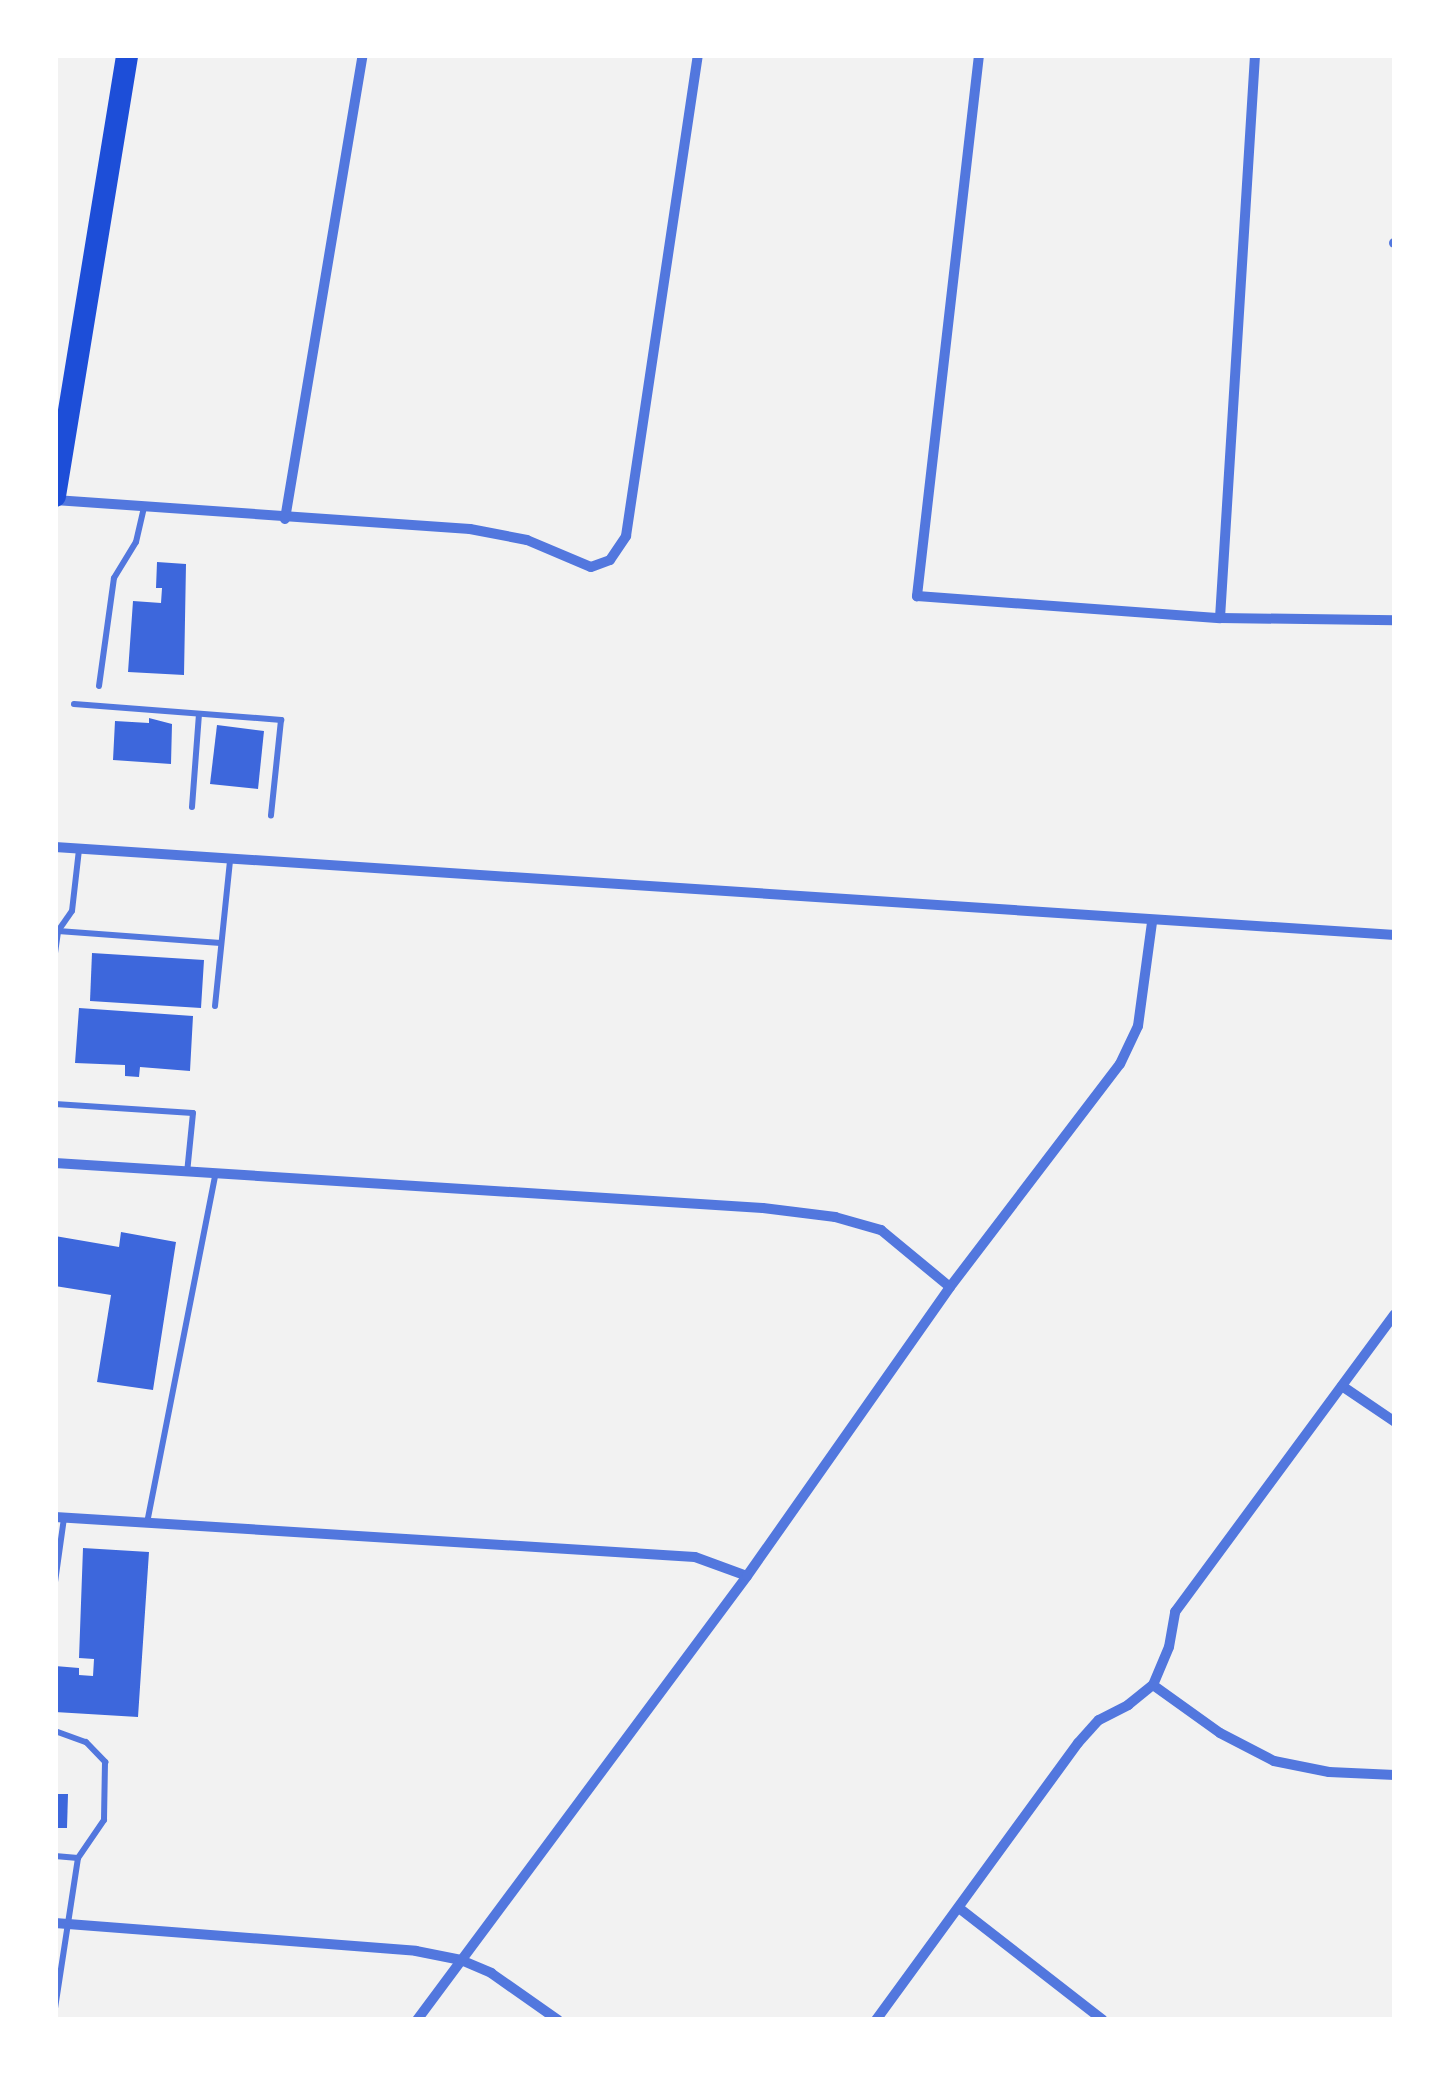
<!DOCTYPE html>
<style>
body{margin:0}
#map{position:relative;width:1450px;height:2075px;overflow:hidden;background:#f2f2f2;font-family:"Archivo Narrow",sans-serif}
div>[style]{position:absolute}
.building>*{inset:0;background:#3d67dc}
.service>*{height:6px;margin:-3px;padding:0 3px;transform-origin:3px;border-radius:3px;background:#5277de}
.minor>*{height:10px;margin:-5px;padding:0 5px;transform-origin:5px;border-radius:5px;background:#5277de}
.primary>*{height:22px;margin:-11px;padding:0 11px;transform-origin:11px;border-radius:11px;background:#1d4ed8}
span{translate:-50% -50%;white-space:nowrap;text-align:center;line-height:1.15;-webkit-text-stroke:8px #fff;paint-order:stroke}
.frame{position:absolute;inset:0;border:58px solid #fff;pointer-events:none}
</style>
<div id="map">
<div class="building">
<div style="clip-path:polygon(157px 562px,186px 564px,184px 675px,128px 672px,133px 601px,161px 603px,162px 588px,156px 588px)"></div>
<div style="clip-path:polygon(149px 718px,172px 724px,171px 764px,113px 760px,115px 721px,149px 723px)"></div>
<div style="clip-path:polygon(217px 725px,264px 731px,258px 789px,210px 784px)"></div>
<div style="clip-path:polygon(92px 953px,204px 960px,201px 1008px,90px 1001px)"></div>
<div style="clip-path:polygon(79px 1008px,193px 1016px,190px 1071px,140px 1067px,139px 1077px,125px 1076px,125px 1065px,75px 1063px)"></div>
<div style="clip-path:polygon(121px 1232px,176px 1242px,153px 1390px,97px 1382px,111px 1295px,55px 1286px,55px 1236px,119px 1247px)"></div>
<div style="clip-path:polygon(83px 1548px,149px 1552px,138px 1717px,55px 1712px,55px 1666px,79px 1668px,79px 1675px,93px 1676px,94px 1659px,79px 1658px)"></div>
<div style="clip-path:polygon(55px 1794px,68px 1794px,67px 1828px,55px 1828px)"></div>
</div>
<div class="service">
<div style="left:99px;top:686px;width:109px;rotate:-82.1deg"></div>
<div style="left:114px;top:578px;width:42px;rotate:-58.6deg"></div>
<div style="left:136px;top:542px;width:36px;rotate:-77deg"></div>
<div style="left:74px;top:704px;width:208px;rotate:4.4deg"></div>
<div style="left:281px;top:720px;width:96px;rotate:96deg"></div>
<div style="left:192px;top:807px;width:93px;rotate:-85.7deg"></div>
<div style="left:58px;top:931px;width:163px;rotate:4.2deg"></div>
<div style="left:55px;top:953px;width:22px;rotate:-82deg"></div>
<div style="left:58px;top:931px;width:24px;rotate:-55deg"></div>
<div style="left:72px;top:911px;width:61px;rotate:-83.5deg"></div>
<div style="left:215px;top:1006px;width:147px;rotate:-84.1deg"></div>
<div style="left:55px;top:1104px;width:138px;rotate:3.7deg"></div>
<div style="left:193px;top:1113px;width:60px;rotate:95.7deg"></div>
<div style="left:147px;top:1523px;width:354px;rotate:-78.9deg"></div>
<div style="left:55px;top:1582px;width:65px;rotate:-82deg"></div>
<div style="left:55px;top:1731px;width:33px;rotate:20deg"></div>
<div style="left:86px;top:1742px;width:28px;rotate:46deg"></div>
<div style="left:105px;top:1762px;width:58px;rotate:91deg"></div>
<div style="left:104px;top:1820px;width:46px;rotate:124.4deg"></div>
<div style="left:55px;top:1856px;width:23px;rotate:5deg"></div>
<div style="left:78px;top:1858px;width:152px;rotate:98.7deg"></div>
</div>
<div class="minor">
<div style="left:979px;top:55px;width:545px;rotate:96.54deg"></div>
<div style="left:917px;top:596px;width:304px;rotate:4.2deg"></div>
<div style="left:1220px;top:618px;width:175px;rotate:0.7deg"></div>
<div style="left:1394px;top:243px;width:1px"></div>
<div style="left:55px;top:500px;width:416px;rotate:4deg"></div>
<div style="left:470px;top:529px;width:58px;rotate:10.9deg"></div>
<div style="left:527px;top:540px;width:69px;rotate:22.9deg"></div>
<div style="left:591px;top:567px;width:20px;rotate:-20deg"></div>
<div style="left:610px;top:560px;width:29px;rotate:-56deg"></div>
<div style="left:626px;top:536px;width:486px;rotate:-81.5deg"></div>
<div style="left:285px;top:519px;width:471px;rotate:-80.5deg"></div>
<div style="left:1220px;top:618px;width:564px;rotate:-86.44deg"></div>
<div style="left:55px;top:847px;width:1343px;rotate:3.76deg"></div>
<div style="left:55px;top:1163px;width:709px;rotate:3.64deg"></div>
<div style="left:763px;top:1208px;width:73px;rotate:7.1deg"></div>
<div style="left:835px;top:1217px;width:48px;rotate:15.8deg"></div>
<div style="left:881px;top:1230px;width:89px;rotate:39.6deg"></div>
<div style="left:1342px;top:1386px;width:64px;rotate:34.2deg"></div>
<div style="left:55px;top:1517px;width:641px;rotate:3.58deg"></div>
<div style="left:695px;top:1557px;width:55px;rotate:20.1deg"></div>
<div style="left:1153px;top:1685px;width:82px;rotate:35.6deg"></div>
<div style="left:1220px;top:1733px;width:61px;rotate:27.4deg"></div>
<div style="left:1274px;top:1761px;width:56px;rotate:11.3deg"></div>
<div style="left:1329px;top:1772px;width:66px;rotate:2.6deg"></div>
<div style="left:959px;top:1908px;width:182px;rotate:37.9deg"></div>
<div style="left:55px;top:1923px;width:362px;rotate:4.4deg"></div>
<div style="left:416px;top:1951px;width:46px;rotate:11.3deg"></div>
<div style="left:461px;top:1960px;width:33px;rotate:23deg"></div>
<div style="left:491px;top:1973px;width:82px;rotate:35deg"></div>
<div style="left:417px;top:2020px;width:553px;rotate:-53.38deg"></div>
<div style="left:747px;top:1576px;width:353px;rotate:-54.9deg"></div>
<div style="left:950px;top:1287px;width:280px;rotate:-52.7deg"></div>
<div style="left:1120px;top:1064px;width:42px;rotate:-64.7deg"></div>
<div style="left:1138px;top:1026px;width:104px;rotate:-82.3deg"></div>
<div style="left:876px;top:2020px;width:343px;rotate:-53.9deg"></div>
<div style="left:1078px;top:1743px;width:31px;rotate:-48deg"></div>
<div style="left:1099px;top:1720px;width:33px;rotate:-27deg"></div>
<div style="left:1128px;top:1705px;width:32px;rotate:-39deg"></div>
<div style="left:1153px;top:1685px;width:41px;rotate:-67.2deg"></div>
<div style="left:1169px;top:1647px;width:36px;rotate:-80deg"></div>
<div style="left:1175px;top:1612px;width:370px;rotate:-53.6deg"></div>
</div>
<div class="primary">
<div style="left:55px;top:496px;width:447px;rotate:-80.7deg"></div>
</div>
<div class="frame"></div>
</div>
